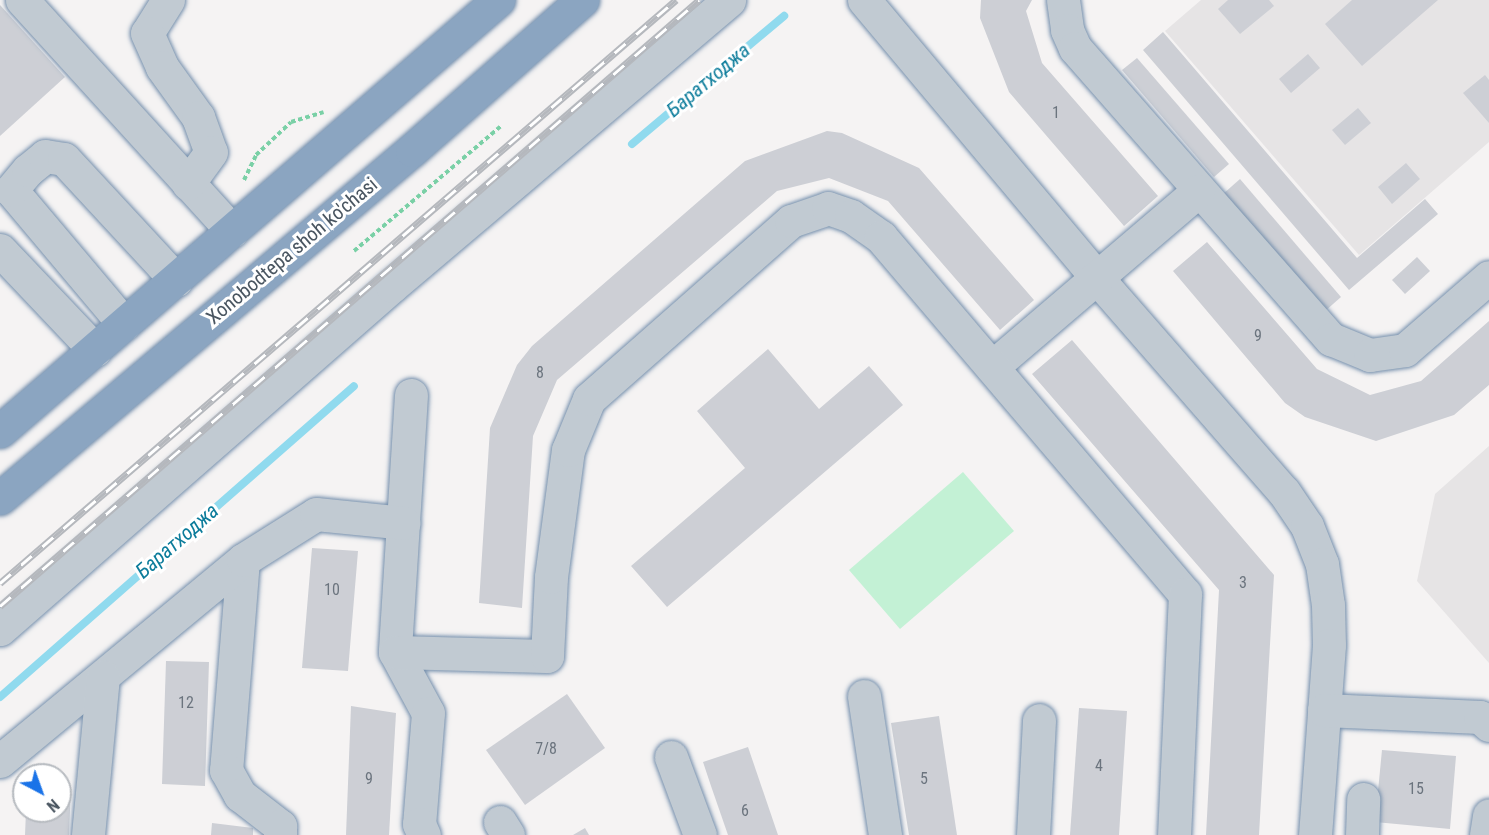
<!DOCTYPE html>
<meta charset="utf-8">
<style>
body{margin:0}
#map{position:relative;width:1489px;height:835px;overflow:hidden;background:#f5f3f3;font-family:"Roboto Condensed",sans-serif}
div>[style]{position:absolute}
.education>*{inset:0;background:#e6e4e5}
.green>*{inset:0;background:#c3f1d5}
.stream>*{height:8px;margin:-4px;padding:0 4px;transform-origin:4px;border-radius:4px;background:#90daee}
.building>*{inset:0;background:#cdcfd5}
.path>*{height:4px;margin-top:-2px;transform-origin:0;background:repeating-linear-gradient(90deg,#7ad0a6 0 4.5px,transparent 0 7.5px)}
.roads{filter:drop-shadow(0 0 2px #7690ad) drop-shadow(0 0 2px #7690ad)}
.minor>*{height:33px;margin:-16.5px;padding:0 16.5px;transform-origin:16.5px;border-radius:16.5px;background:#c1cad2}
.highway>*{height:33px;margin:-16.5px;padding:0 16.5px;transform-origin:16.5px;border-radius:16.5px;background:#8ba5c1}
.rail>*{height:7px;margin-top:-3.5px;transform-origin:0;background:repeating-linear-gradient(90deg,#fff 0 14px,#b5b8bd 0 28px);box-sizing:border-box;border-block:2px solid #b5b8bd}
span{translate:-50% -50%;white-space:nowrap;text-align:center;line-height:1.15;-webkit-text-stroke:6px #fff;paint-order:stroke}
.number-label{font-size:16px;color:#6b747e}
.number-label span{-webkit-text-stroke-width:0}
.street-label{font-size:20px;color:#4a5661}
.water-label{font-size:21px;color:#0c7c9b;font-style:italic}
.north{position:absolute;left:12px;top:763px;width:60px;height:60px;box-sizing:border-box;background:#fff;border:2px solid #b7bbc0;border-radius:50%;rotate:139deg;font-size:16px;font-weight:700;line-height:24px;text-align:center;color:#4a5661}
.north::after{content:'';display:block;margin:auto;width:21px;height:27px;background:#1a73e8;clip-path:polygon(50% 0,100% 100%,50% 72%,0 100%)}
</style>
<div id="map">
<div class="education">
<div style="clip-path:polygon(1201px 0,1489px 0,1489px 142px,1359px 255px,1165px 31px)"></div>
<div style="clip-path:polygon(1489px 446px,1489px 663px,1417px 581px,1435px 494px)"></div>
</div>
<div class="green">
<div style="clip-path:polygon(963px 472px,1014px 531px,900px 629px,849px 570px)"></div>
</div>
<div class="stream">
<div style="left:632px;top:144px;width:199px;rotate:-40.1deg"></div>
<div style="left:0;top:697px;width:471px;rotate:-41.3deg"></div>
</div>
<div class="building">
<div style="clip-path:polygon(981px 0,1032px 0,1026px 11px,1042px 63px,1158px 196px,1124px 226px,1009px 92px,980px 18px)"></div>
<div style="clip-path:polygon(1228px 0,1269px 0,1274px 6px,1240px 34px,1218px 9px)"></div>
<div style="clip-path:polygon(1352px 0,1438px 0,1362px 66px,1325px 24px)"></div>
<div style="clip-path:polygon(0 5px,65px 77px,0 136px)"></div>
<div style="clip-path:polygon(1163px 32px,1357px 258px,1425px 199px,1438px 214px,1349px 290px,1143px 50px)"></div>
<div style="clip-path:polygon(1308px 54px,1320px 68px,1291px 93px,1279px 79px)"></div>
<div style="clip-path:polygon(1137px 58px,1229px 164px,1214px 177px,1122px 70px)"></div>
<div style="clip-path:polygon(1485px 75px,1489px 80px,1489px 123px,1463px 93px)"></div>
<div style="clip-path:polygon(1358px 108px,1371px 123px,1345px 145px,1332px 130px)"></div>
<div style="clip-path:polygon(827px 131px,842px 133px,919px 168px,1034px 300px,1000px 330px,888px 201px,829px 178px,777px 191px,557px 380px,533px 436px,522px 608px,479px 603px,490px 428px,517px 365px,532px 346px,745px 161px)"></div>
<div style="clip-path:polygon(1406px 163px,1420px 179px,1392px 204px,1378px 187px)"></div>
<div style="clip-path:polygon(1240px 179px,1341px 297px,1324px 312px,1223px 194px)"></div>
<div style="clip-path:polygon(1207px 242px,1317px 369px,1370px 395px,1421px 381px,1489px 321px,1489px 385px,1454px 415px,1376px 441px,1305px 417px,1285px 403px,1173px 271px)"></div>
<div style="clip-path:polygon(1417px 257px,1430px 271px,1405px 294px,1392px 280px)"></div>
<div style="clip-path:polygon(1072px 340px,1274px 575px,1259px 835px,1206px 835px,1219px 590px,1032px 374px)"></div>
<div style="clip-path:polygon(768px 349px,819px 409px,869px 366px,903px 405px,667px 607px,631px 566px,745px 468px,697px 411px)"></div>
<div style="clip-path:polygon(312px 548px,358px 551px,348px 671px,302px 668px)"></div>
<div style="clip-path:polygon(166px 661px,209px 662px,205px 786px,162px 784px)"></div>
<div style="clip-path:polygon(567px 694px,605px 748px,525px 805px,486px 750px)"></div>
<div style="clip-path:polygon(351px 706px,396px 713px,389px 835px,346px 835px)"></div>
<div style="clip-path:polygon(1079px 708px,1127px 711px,1119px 835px,1070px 835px)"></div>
<div style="clip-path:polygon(939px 716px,957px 835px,909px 835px,891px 723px)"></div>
<div style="clip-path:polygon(748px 747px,778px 835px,728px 835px,711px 786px,703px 762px)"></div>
<div style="clip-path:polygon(1382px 750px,1456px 756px,1450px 829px,1375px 822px)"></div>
<div style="clip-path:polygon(60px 785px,71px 786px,69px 835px,25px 835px,26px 811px,60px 811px)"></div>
<div style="clip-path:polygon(212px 823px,253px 828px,253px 835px,211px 835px)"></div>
<div style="clip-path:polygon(585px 828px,589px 835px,573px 835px)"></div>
</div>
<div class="path">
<div style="left:244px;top:180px;width:28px;rotate:-64deg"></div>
<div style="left:256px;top:155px;width:48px;rotate:-43.3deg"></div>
<div style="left:291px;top:122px;width:34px;rotate:-17deg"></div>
<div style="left:354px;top:251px;width:193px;rotate:-40.4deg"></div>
</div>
<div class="roads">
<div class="minor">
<div style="left:22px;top:0;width:312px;rotate:47.7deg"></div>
<div style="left:168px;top:0;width:39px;rotate:122deg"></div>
<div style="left:147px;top:33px;width:37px;rotate:66deg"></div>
<div style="left:162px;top:67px;width:62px;rotate:54.2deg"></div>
<div style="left:198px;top:117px;width:37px;rotate:70deg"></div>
<div style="left:211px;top:152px;width:39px;rotate:126deg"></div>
<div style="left:864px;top:0;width:363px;rotate:50deg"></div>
<div style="left:1097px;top:278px;width:284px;rotate:48.9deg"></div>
<div style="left:1284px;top:492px;width:41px;rotate:55.9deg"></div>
<div style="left:1307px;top:526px;width:41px;rotate:68.5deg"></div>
<div style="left:1322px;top:564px;width:41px;rotate:81.7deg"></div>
<div style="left:1328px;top:605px;width:40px;rotate:88.6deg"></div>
<div style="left:1329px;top:645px;width:191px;rotate:94.2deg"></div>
<div style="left:1063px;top:0;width:30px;rotate:82deg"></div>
<div style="left:1067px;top:30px;width:20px;rotate:66deg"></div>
<div style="left:1075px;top:48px;width:388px;rotate:48.7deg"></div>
<div style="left:1331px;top:339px;width:42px;rotate:22.3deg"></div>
<div style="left:1370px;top:355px;width:35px;rotate:-8deg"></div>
<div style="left:1405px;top:350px;width:111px;rotate:-41deg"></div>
<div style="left:0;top:250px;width:138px;rotate:46.5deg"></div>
<div style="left:124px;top:324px;width:175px;rotate:-130.1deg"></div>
<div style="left:11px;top:190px;width:26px;rotate:-50deg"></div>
<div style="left:28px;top:170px;width:22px;rotate:-39deg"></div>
<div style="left:45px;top:156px;width:19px;rotate:9deg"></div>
<div style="left:64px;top:159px;width:165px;rotate:47.2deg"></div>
<div style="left:992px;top:367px;width:271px;rotate:-40.5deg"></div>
<div style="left:411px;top:395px;width:257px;rotate:93.6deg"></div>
<div style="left:395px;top:652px;width:69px;rotate:61.6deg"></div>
<div style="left:428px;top:713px;width:111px;rotate:94.6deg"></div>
<div style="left:419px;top:824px;width:12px;rotate:66deg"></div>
<div style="left:243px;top:560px;width:211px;rotate:94.6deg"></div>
<div style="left:226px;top:770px;width:29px;rotate:61deg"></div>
<div style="left:240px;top:795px;width:51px;rotate:37.8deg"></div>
<div style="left:280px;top:826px;width:9px;rotate:90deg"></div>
<div style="left:0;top:629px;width:521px;rotate:-41.19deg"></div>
<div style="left:392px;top:286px;width:442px;rotate:-40.3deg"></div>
<div style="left:395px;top:652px;width:152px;rotate:1.5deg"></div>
<div style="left:547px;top:656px;width:79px;rotate:-87.1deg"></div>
<div style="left:551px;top:577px;width:128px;rotate:-82.4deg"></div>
<div style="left:568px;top:450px;width:55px;rotate:-67.6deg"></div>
<div style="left:589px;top:399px;width:269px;rotate:-41.4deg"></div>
<div style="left:791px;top:221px;width:39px;rotate:-19deg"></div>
<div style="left:828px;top:208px;width:24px;rotate:19deg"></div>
<div style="left:851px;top:216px;width:37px;rotate:35deg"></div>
<div style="left:881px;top:237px;width:469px;rotate:49.6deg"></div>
<div style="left:1185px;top:594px;width:241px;rotate:92.6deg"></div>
<div style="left:864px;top:696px;width:141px;rotate:81.4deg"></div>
<div style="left:1324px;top:710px;width:156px;rotate:2.6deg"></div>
<div style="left:1480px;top:717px;width:12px;rotate:42deg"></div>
<div style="left:671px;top:757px;width:83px;rotate:69.6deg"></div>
<div style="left:0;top:761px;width:315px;rotate:-39.6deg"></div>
<div style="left:243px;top:560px;width:86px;rotate:-32.2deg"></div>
<div style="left:316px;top:514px;width:88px;rotate:5.8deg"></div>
<div style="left:500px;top:822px;width:15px;rotate:58deg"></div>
<div style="left:88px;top:835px;width:159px;rotate:-84.6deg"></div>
<div style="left:1033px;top:835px;width:115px;rotate:-87deg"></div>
<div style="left:1362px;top:835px;width:36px;rotate:-88deg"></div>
<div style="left:1486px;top:835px;width:20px;rotate:-81deg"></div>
</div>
<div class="highway">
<div style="left:0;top:431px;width:659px;rotate:-40.87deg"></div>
<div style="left:0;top:498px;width:539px;rotate:-40.19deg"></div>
<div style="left:412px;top:150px;width:227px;rotate:-41.4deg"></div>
</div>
</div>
<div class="rail">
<div style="left:0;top:583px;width:893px;rotate:-40.78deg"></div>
<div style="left:0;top:606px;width:925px;rotate:-40.92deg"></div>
</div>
<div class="number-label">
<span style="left:1056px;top:113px">1</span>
<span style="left:1258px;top:336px">9</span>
<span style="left:540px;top:373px">8</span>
<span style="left:1243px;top:583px">3</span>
<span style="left:332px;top:590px">10</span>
<span style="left:186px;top:703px">12</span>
<span style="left:546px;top:749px">7/8</span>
<span style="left:1099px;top:766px">4</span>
<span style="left:369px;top:779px">9</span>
<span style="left:924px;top:779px">5</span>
<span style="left:1416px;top:789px">15</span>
<span style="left:745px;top:811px">6</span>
</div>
<div class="street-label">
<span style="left:292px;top:251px;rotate:-40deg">Xonobodtepa shoh ko'chasi</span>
</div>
<div class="water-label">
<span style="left:708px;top:80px;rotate:-40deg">Баратходжа</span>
<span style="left:177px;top:541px;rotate:-41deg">Баратходжа</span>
</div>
<div class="north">N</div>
</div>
